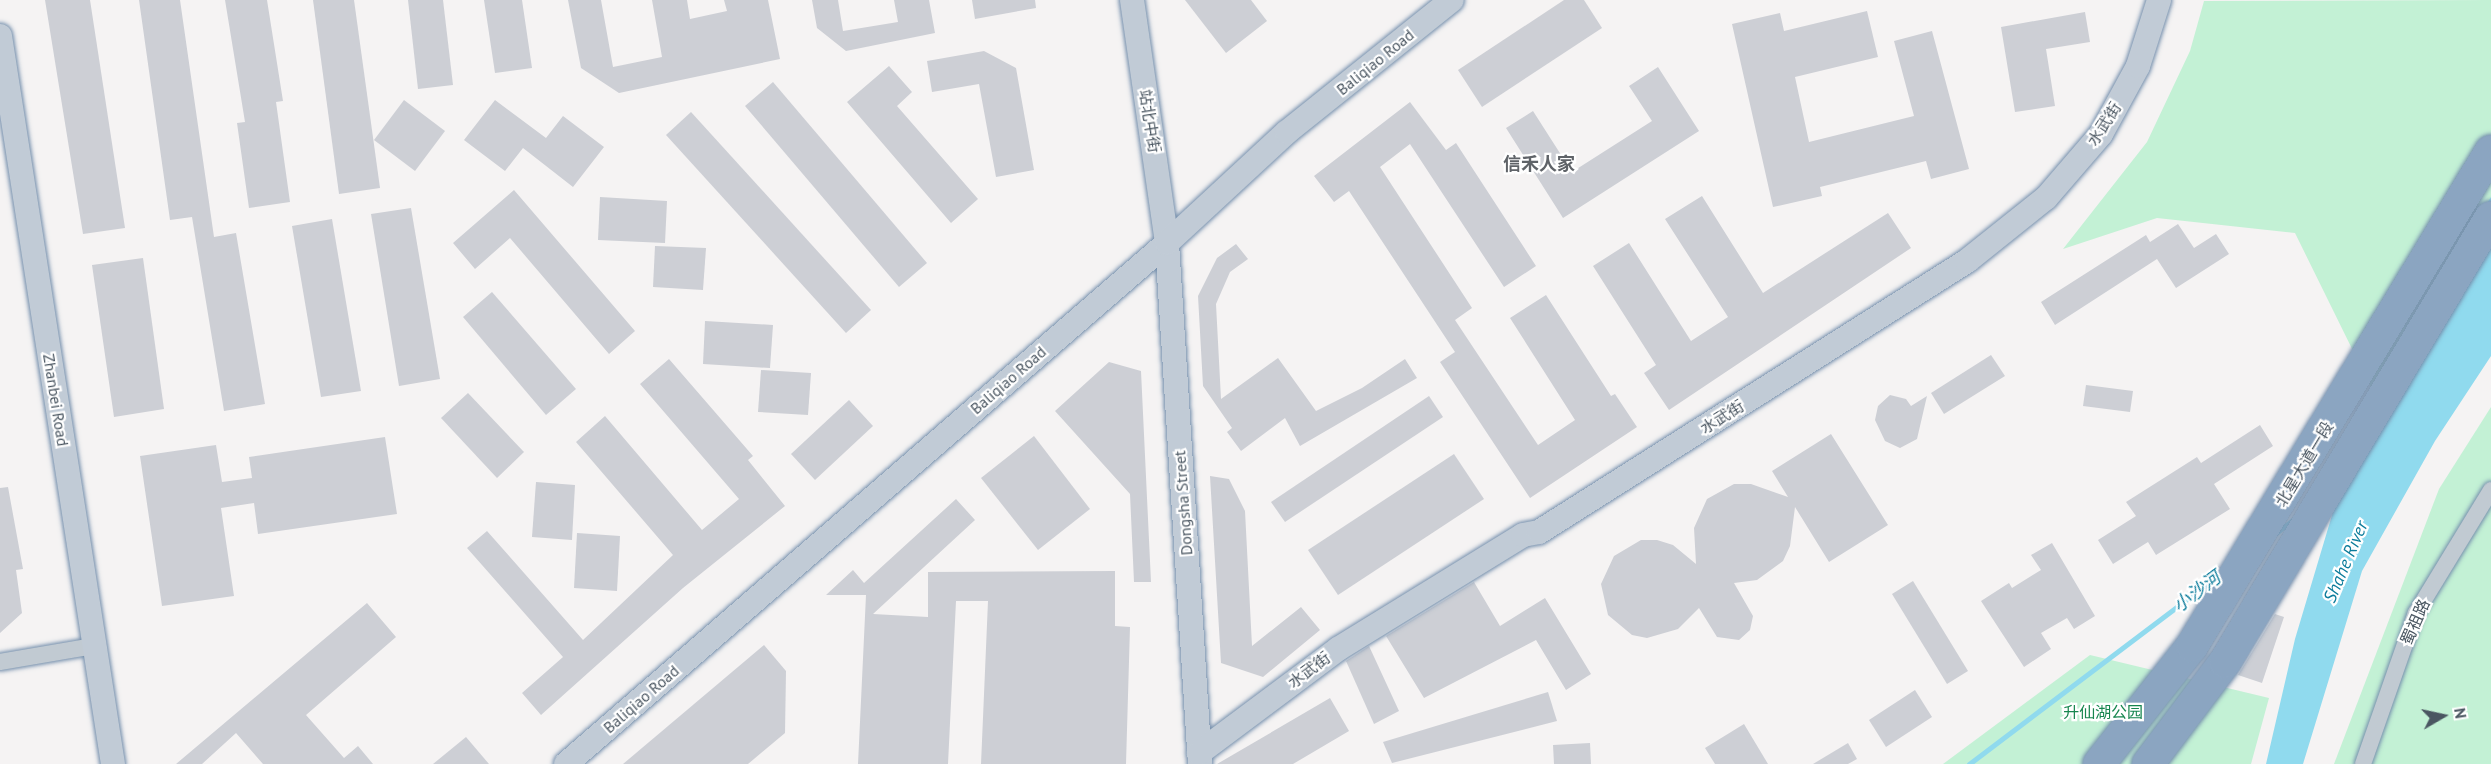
<!DOCTYPE html>
<meta charset="utf-8">
<style>
body{margin:0}
#map{position:relative;width:2491px;height:764px;overflow:hidden;background:#f5f3f3;font-family:"PT Sans","Noto Sans SC",sans-serif}
div>[style]{position:absolute}
.green>*{inset:0;background:#c3f1d5}
.water>*{inset:0;background:#90daee}
.stream>*{height:5px;margin:-2.5px;padding:0 2.5px;transform-origin:2.5px;border-radius:2.5px;background:#90daee}
.building>*{inset:0;background:#cdcfd5}
.roads{filter:drop-shadow(0 0 2px #7690ad) drop-shadow(0 0 2px #7690ad)}
.street>*{height:16px;margin:-8px;padding:0 8px;transform-origin:8px;border-radius:8px;background:#c1cad2}
.secondary>*{height:24px;margin:-12px;padding:0 12px;transform-origin:12px;border-radius:12px;background:#c1cbd6}
.highway>*{height:32px;margin:-16px;padding:0 16px;transform-origin:16px;border-radius:16px;background:#8ba5c1}
span{translate:-50% -50%;white-space:nowrap;text-align:center;line-height:1.15;-webkit-text-stroke:4.5px #fff;paint-order:stroke}
.street-label{font-size:16px;color:#4a5661}
.park-label{font-size:16px;color:#17864f}
.neighbourhood-label{font-size:18px;color:#5f6368;font-weight:700}
.water-label{font-size:18px;color:#0c7c9b;font-style:italic}
.north{position:absolute;left:2413px;top:686px;width:60px;height:60px;-webkit-text-stroke:4px #fff;paint-order:stroke;rotate:81deg;font-size:16px;font-weight:700;line-height:24px;text-align:center;color:#4a5661}
.north::after{content:'';display:block;margin:auto;width:21px;height:27px;background:#4a5661;clip-path:polygon(50% 0,100% 100%,50% 72%,0 100%)}
</style>
<div id="map">
<div class="green">
<div style="clip-path:polygon(2491px 0,2491px 270px,2391px 428px,2295px 233px,2157px 218px,2063px 249px,2147px 142px,2190px 51px,2204px 1px)"></div>
<div style="clip-path:polygon(2491px 407px,2491px 764px,2334px 764px,2439px 489px)"></div>
<div style="clip-path:polygon(2090px 655px,2269px 698px,2251px 764px,1943px 764px)"></div>
</div>
<div class="water">
<div style="clip-path:polygon(2491px 197px,2491px 356px,2435px 441px,2362px 571px,2303px 764px,2266px 764px,2295px 639px,2367px 398px)"></div>
</div>
<div class="stream">
<div style="left:2276px;top:533px;width:24px;rotate:-38deg"></div>
<div style="left:1969px;top:764px;width:312px;rotate:-37.1deg"></div>
</div>
<div class="building">
<div style="clip-path:polygon(45px 0,90px 0,125px 228px,83px 234px)"></div>
<div style="clip-path:polygon(139px 0,180px 0,214px 237px,236px 233px,265px 404px,224px 411px,192px 217px,170px 220px)"></div>
<div style="clip-path:polygon(225px 0,267px 0,283px 101px,276px 102px,290px 202px,249px 208px,237px 123px,245px 122px)"></div>
<div style="clip-path:polygon(313px 0,354px 0,380px 188px,339px 194px)"></div>
<div style="clip-path:polygon(408px 0,443px 0,453px 85px,418px 89px)"></div>
<div style="clip-path:polygon(484px 0,522px 0,532px 68px,495px 73px)"></div>
<div style="clip-path:polygon(568px 0,601px 0,613px 67px,662px 57px,652px 0,687px 0,690px 19px,727px 11px,724px 0,768px 0,780px 59px,619px 93px,581px 68px)"></div>
<div style="clip-path:polygon(812px 0,838px 0,843px 31px,898px 22px,894px 0,929px 0,935px 33px,846px 51px,817px 28px)"></div>
<div style="clip-path:polygon(972px 0,1035px 0,1036px 8px,975px 19px)"></div>
<div style="clip-path:polygon(1185px 0,1251px 0,1267px 21px,1226px 53px)"></div>
<div style="clip-path:polygon(1564px 0,1584px 0,1602px 28px,1482px 107px,1458px 70px)"></div>
<div style="clip-path:polygon(1867px 11px,1878px 57px,1795px 77px,1809px 142px,1914px 116px,1894px 41px,1932px 31px,1969px 169px,1931px 179px,1926px 161px,1820px 187px,1822px 196px,1773px 207px,1732px 24px,1780px 13px,1784px 31px)"></div>
<div style="clip-path:polygon(2085px 12px,2090px 42px,2046px 49px,2055px 106px,2015px 112px,2001px 27px)"></div>
<div style="clip-path:polygon(984px 51px,1016px 68px,1034px 170px,996px 177px,979px 84px,932px 92px,927px 61px)"></div>
<div style="clip-path:polygon(889px 66px,912px 92px,897px 106px,978px 199px,951px 223px,847px 102px)"></div>
<div style="clip-path:polygon(1658px 67px,1699px 131px,1563px 218px,1506px 128px,1533px 111px,1572px 172px,1652px 121px,1629px 86px)"></div>
<div style="clip-path:polygon(773px 82px,927px 263px,899px 287px,745px 106px)"></div>
<div style="clip-path:polygon(404px 100px,445px 131px,415px 171px,374px 140px)"></div>
<div style="clip-path:polygon(495px 100px,546px 138px,563px 116px,604px 147px,573px 187px,523px 148px,505px 171px,464px 140px)"></div>
<div style="clip-path:polygon(1410px 102px,1446px 150px,1456px 143px,1536px 266px,1504px 287px,1410px 144px,1380px 167px,1472px 308px,1455px 320px,1538px 445px,1575px 420px,1510px 318px,1546px 295px,1611px 396px,1615px 394px,1637px 427px,1530px 498px,1440px 362px,1455px 352px,1349px 191px,1334px 202px,1314px 176px)"></div>
<div style="clip-path:polygon(691px 112px,871px 310px,846px 333px,666px 135px)"></div>
<div style="clip-path:polygon(514px 190px,635px 331px,609px 354px,510px 238px,475px 269px,453px 243px)"></div>
<div style="clip-path:polygon(1702px 196px,1763px 293px,1888px 213px,1911px 248px,1669px 410px,1644px 373px,1656px 365px,1593px 266px,1629px 243px,1691px 341px,1728px 317px,1665px 219px)"></div>
<div style="clip-path:polygon(600px 197px,667px 201px,665px 243px,598px 240px)"></div>
<div style="clip-path:polygon(411px 208px,440px 379px,399px 386px,371px 214px)"></div>
<div style="clip-path:polygon(332px 219px,361px 391px,321px 397px,292px 226px)"></div>
<div style="clip-path:polygon(2178px 224px,2194px 248px,2216px 234px,2229px 254px,2176px 288px,2157px 259px,2055px 325px,2041px 302px,2146px 235px,2150px 242px)"></div>
<div style="clip-path:polygon(1236px 244px,1248px 259px,1230px 272px,1216px 304px,1221px 399px,1278px 358px,1316px 411px,1362px 388px,1405px 359px,1417px 378px,1300px 446px,1285px 418px,1241px 451px,1227px 432px,1232px 428px,1203px 386px,1198px 296px,1217px 258px)"></div>
<div style="clip-path:polygon(655px 246px,706px 248px,703px 290px,653px 287px)"></div>
<div style="clip-path:polygon(143px 258px,164px 409px,114px 417px,92px 265px)"></div>
<div style="clip-path:polygon(492px 292px,576px 389px,546px 415px,463px 317px)"></div>
<div style="clip-path:polygon(705px 321px,773px 325px,770px 368px,703px 364px)"></div>
<div style="clip-path:polygon(1991px 355px,2005px 376px,1944px 414px,1931px 393px)"></div>
<div style="clip-path:polygon(669px 359px,753px 456px,748px 460px,785px 506px,683px 588px,541px 715px,522px 693px,563px 657px,467px 548px,487px 531px,583px 640px,673px 555px,576px 442px,605px 416px,702px 530px,739px 499px,640px 384px)"></div>
<div style="clip-path:polygon(1109px 362px,1141px 371px,1151px 582px,1134px 582px,1130px 494px,1055px 411px)"></div>
<div style="clip-path:polygon(761px 370px,811px 373px,808px 415px,758px 412px)"></div>
<div style="clip-path:polygon(2086px 385px,2133px 391px,2130px 412px,2083px 406px)"></div>
<div style="clip-path:polygon(468px 393px,524px 452px,497px 478px,441px 418px)"></div>
<div style="clip-path:polygon(1890px 395px,1906px 399px,1911px 406px,1927px 396px,1917px 439px,1900px 448px,1885px 441px,1875px 420px,1878px 406px)"></div>
<div style="clip-path:polygon(1429px 396px,1443px 417px,1285px 522px,1271px 502px)"></div>
<div style="clip-path:polygon(849px 400px,873px 426px,815px 480px,791px 454px)"></div>
<div style="clip-path:polygon(2260px 425px,2273px 446px,2214px 484px,2230px 509px,2156px 555px,2148px 542px,2113px 564px,2098px 540px,2136px 516px,2126px 502px,2197px 457px,2201px 463px)"></div>
<div style="clip-path:polygon(1831px 434px,1888px 525px,1829px 562px,1795px 507px,1790px 546px,1783px 561px,1757px 580px,1734px 583px,1753px 616px,1750px 630px,1739px 640px,1717px 637px,1699px 608px,1678px 629px,1647px 638px,1632px 635px,1608px 615px,1601px 584px,1614px 556px,1641px 540px,1657px 540px,1673px 545px,1696px 564px,1694px 528px,1707px 499px,1734px 484px,1751px 484px,1788px 497px,1772px 471px)"></div>
<div style="clip-path:polygon(1034px 436px,1090px 509px,1038px 550px,981px 478px)"></div>
<div style="clip-path:polygon(385px 437px,397px 514px,258px 534px,254px 503px,221px 508px,234px 596px,162px 606px,140px 456px,216px 445px,222px 482px,252px 478px,249px 457px)"></div>
<div style="clip-path:polygon(1454px 454px,1484px 499px,1338px 595px,1308px 550px)"></div>
<div style="clip-path:polygon(1210px 476px,1229px 479px,1245px 511px,1252px 646px,1301px 607px,1320px 630px,1263px 677px,1221px 663px)"></div>
<div style="clip-path:polygon(536px 482px,575px 485px,572px 540px,532px 537px)"></div>
<div style="clip-path:polygon(8px 487px,23px 569px,16px 570px,22px 613px,0 633px,0 488px)"></div>
<div style="clip-path:polygon(956px 499px,975px 520px,873px 614px,928px 617px,928px 572px,1115px 571px,1115px 626px,1130px 627px,1126px 764px,981px 764px,988px 601px,956px 601px,948px 764px,858px 764px,866px 595px,826px 595px,853px 570px,864px 583px)"></div>
<div style="clip-path:polygon(577px 533px,620px 536px,617px 591px,574px 588px)"></div>
<div style="clip-path:polygon(2052px 543px,2095px 616px,2074px 629px,2067px 618px,2041px 633px,2051px 649px,2024px 667px,1981px 601px,2009px 583px,2012px 588px,2041px 570px,2031px 555px)"></div>
<div style="clip-path:polygon(1913px 581px,1968px 671px,1947px 684px,1892px 594px)"></div>
<div style="clip-path:polygon(1474px 582px,1500px 626px,1545px 598px,1591px 674px,1566px 690px,1536px 640px,1424px 698px,1386px 636px)"></div>
<div style="clip-path:polygon(367px 603px,396px 637px,306px 715px,344px 758px,358px 746px,373px 764px,263px 764px,236px 733px,202px 764px,176px 764px)"></div>
<div style="clip-path:polygon(2275px 614px,2284px 617px,2262px 683px,2238px 675px)"></div>
<div style="clip-path:polygon(764px 645px,786px 671px,785px 733px,748px 764px,623px 764px)"></div>
<div style="clip-path:polygon(1369px 646px,1399px 711px,1374px 724px,1346px 661px)"></div>
<div style="clip-path:polygon(1915px 690px,1932px 717px,1886px 747px,1869px 720px)"></div>
<div style="clip-path:polygon(1548px 692px,1557px 721px,1392px 763px,1383px 742px)"></div>
<div style="clip-path:polygon(1330px 698px,1349px 731px,1293px 764px,1217px 764px)"></div>
<div style="clip-path:polygon(1744px 724px,1768px 764px,1715px 764px,1705px 748px)"></div>
<div style="clip-path:polygon(466px 737px,489px 764px,433px 764px)"></div>
<div style="clip-path:polygon(1590px 743px,1591px 764px,1554px 764px,1553px 745px)"></div>
<div style="clip-path:polygon(1848px 743px,1857px 759px,1848px 764px,1813px 764px)"></div>
</div>
<div class="roads">
<div class="street">
<div style="left:0;top:662px;width:95px;rotate:-9.7deg"></div>
<div style="left:2363px;top:764px;width:160px;rotate:-70.7deg"></div>
<div style="left:2416px;top:613px;width:144px;rotate:-58.6deg"></div>
</div>
<div class="secondary">
<div style="left:1132px;top:0;width:246px;rotate:81.8deg"></div>
<div style="left:1167px;top:243px;width:522px;rotate:86.38deg"></div>
<div style="left:0;top:36px;width:737px;rotate:81.18deg"></div>
<div style="left:1199px;top:753px;width:174px;rotate:-36.8deg"></div>
<div style="left:1338px;top:649px;width:217px;rotate:-31.6deg"></div>
<div style="left:1523px;top:535px;width:16px;rotate:-11deg"></div>
<div style="left:1539px;top:532px;width:507px;rotate:-32.34deg"></div>
<div style="left:1967px;top:261px;width:101px;rotate:-38.6deg"></div>
<div style="left:2046px;top:198px;width:84px;rotate:-49.3deg"></div>
<div style="left:2101px;top:134px;width:77px;rotate:-61.4deg"></div>
<div style="left:2138px;top:66px;width:69px;rotate:-72.3deg"></div>
<div style="left:566px;top:764px;width:795px;rotate:-40.92deg"></div>
<div style="left:1167px;top:243px;width:163px;rotate:-42.8deg"></div>
<div style="left:1287px;top:132px;width:211px;rotate:-38.7deg"></div>
</div>
<div class="highway">
<div style="left:2099px;top:764px;width:150px;rotate:-51.8deg"></div>
<div style="left:2192px;top:646px;width:578px;rotate:-58.87deg"></div>
<div style="left:2148px;top:764px;width:128px;rotate:-53deg"></div>
<div style="left:2225px;top:662px;width:518px;rotate:-59.13deg"></div>
</div>
</div>
<div class="street-label">
<span style="left:1375px;top:62px;rotate:-39deg">Baliqiao Road</span>
<span style="left:1150px;top:121px;rotate:81deg">站北中街</span>
<span style="left:2104px;top:124px;rotate:-57deg">水武街</span>
<span style="left:1008px;top:380px;rotate:-41deg">Baliqiao Road</span>
<span style="left:56px;top:400px;rotate:81deg">Zhanbei Road</span>
<span style="left:1722px;top:417px;rotate:-32deg">水武街</span>
<span style="left:2304px;top:464px;rotate:-59deg">北星大道一段</span>
<span style="left:1183px;top:503px;rotate:-94deg">Dongsha Street</span>
<span style="left:2415px;top:622px;rotate:-66deg">蜀祖路</span>
<span style="left:1309px;top:670px;rotate:-37deg">水武街</span>
<span style="left:641px;top:699px;rotate:-41deg">Baliqiao Road</span>
</div>
<div class="park-label">
<span style="left:2103px;top:712px">升仙湖公园</span>
</div>
<div class="neighbourhood-label">
<span style="left:1539px;top:164px">信禾人家</span>
</div>
<div class="water-label">
<span style="left:2346px;top:562px;rotate:-67deg">Shahe River</span>
<span style="left:2197px;top:592px;rotate:-37deg">小沙河</span>
</div>
<div class="north">N</div>
</div>
